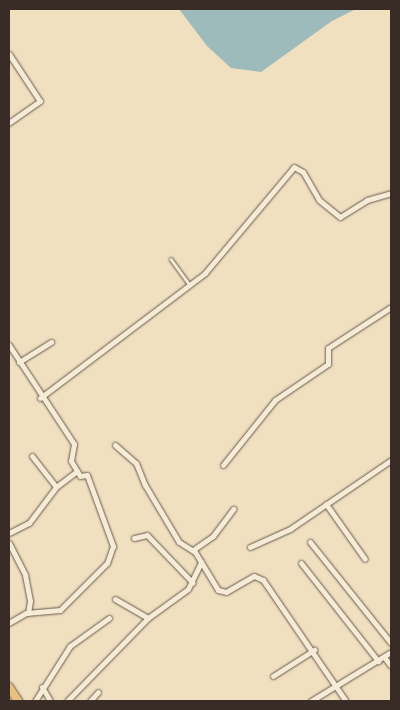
<!DOCTYPE html>
<style>
body{margin:0}
#map{position:relative;width:400px;height:710px;overflow:hidden;background:#f1e0c0;font-family:"Old Standard TT",serif}
div>[style]{position:absolute}
.water>*{inset:0;background:#9ebbbb}
.roads{filter:drop-shadow(0 0 1px #67594c) drop-shadow(0 0 1px #67594c)}
.service>*{height:2.5px;margin:-1.25px;padding:0 1.25px;transform-origin:1.25px;border-radius:1.25px;background:#f6ebd6}
.minor>*{height:5px;margin:-2.5px;padding:0 2.5px;transform-origin:2.5px;border-radius:2.5px;background:#f6ebd6}
.primary>*{height:8px;margin:-4px;padding:0 4px;transform-origin:4px;border-radius:4px;background:#e8c080}
span{translate:-50% -50%;white-space:nowrap;text-align:center;line-height:1.15;-webkit-text-stroke:4.5px #f6ebd6;paint-order:stroke}
.frame{position:absolute;inset:0;border:10px solid #392c26;pointer-events:none}
</style>
<div id="map">
<div class="water">
<div style="clip-path:polygon(179px 9px,356px 9px,332px 21px,261px 72px,231px 68px,207px 46px)"></div>
</div>
<div class="roads">
<div class="service">
<div style="left:171px;top:259px;width:31px;rotate:54deg"></div>
</div>
<div class="minor">
<div style="left:9px;top:54px;width:56px;rotate:56.6deg"></div>
<div style="left:40px;top:101px;width:38px;rotate:145deg"></div>
<div style="left:9px;top:345px;width:118px;rotate:56.7deg"></div>
<div style="left:74px;top:444px;width:17px;rotate:100deg"></div>
<div style="left:71px;top:461px;width:17px;rotate:59deg"></div>
<div style="left:80px;top:476px;width:7px;rotate:-8deg"></div>
<div style="left:87px;top:475px;width:76px;rotate:69.9deg"></div>
<div style="left:113px;top:546px;width:18px;rotate:109deg"></div>
<div style="left:107px;top:563px;width:66px;rotate:135deg"></div>
<div style="left:60px;top:610px;width:34px;rotate:175deg"></div>
<div style="left:26px;top:613px;width:20px;rotate:150deg"></div>
<div style="left:19px;top:362px;width:38px;rotate:-32deg"></div>
<div style="left:40px;top:398px;width:207px;rotate:-37.1deg"></div>
<div style="left:205px;top:273px;width:138px;rotate:-50deg"></div>
<div style="left:294px;top:167px;width:10px;rotate:29deg"></div>
<div style="left:303px;top:172px;width:32px;rotate:60deg"></div>
<div style="left:319px;top:200px;width:27px;rotate:39deg"></div>
<div style="left:340px;top:217px;width:32px;rotate:-32deg"></div>
<div style="left:367px;top:200px;width:25px;rotate:-16deg"></div>
<div style="left:115px;top:445px;width:28px;rotate:41deg"></div>
<div style="left:136px;top:463px;width:24px;rotate:68deg"></div>
<div style="left:145px;top:485px;width:66px;rotate:59.2deg"></div>
<div style="left:179px;top:542px;width:19px;rotate:32deg"></div>
<div style="left:195px;top:552px;width:44px;rotate:58.8deg"></div>
<div style="left:218px;top:590px;width:8px;rotate:14deg"></div>
<div style="left:226px;top:592px;width:32px;rotate:-30deg"></div>
<div style="left:254px;top:576px;width:10px;rotate:24deg"></div>
<div style="left:263px;top:580px;width:147px;rotate:55.6deg"></div>
<div style="left:32px;top:456px;width:39px;rotate:52deg"></div>
<div style="left:223px;top:465px;width:83px;rotate:-51.3deg"></div>
<div style="left:275px;top:400px;width:64px;rotate:-34.2deg"></div>
<div style="left:328px;top:364px;width:16px;rotate:-90deg"></div>
<div style="left:328px;top:348px;width:75px;rotate:-33.1deg"></div>
<div style="left:326px;top:504px;width:67px;rotate:54.7deg"></div>
<div style="left:9px;top:533px;width:22px;rotate:-27deg"></div>
<div style="left:29px;top:523px;width:45px;rotate:-53.1deg"></div>
<div style="left:56px;top:487px;width:26px;rotate:-37deg"></div>
<div style="left:134px;top:538px;width:13px;rotate:-13deg"></div>
<div style="left:147px;top:535px;width:66px;rotate:46.2deg"></div>
<div style="left:310px;top:542px;width:129px;rotate:51.3deg"></div>
<div style="left:9px;top:543px;width:36px;rotate:63deg"></div>
<div style="left:25px;top:575px;width:26px;rotate:79deg"></div>
<div style="left:30px;top:601px;width:12px;rotate:99deg"></div>
<div style="left:250px;top:547px;width:44px;rotate:-24.2deg"></div>
<div style="left:290px;top:529px;width:122px;rotate:-34.3deg"></div>
<div style="left:193px;top:550px;width:24px;rotate:-35deg"></div>
<div style="left:213px;top:536px;width:34px;rotate:-53deg"></div>
<div style="left:301px;top:563px;width:125px;rotate:51.8deg"></div>
<div style="left:115px;top:599px;width:38px;rotate:30deg"></div>
<div style="left:148px;top:618px;width:49px;rotate:-35.9deg"></div>
<div style="left:188px;top:589px;width:30px;rotate:-64deg"></div>
<div style="left:384px;top:657px;width:11px;rotate:52deg"></div>
<div style="left:273px;top:676px;width:49px;rotate:-32.4deg"></div>
<div style="left:42px;top:687px;width:16px;rotate:60deg"></div>
<div style="left:35px;top:701px;width:65px;rotate:-57.5deg"></div>
<div style="left:70px;top:646px;width:48px;rotate:-35.7deg"></div>
<div style="left:67px;top:701px;width:116px;rotate:-45.7deg"></div>
<div style="left:90px;top:701px;width:12px;rotate:-48deg"></div>
<div style="left:311px;top:701px;width:94px;rotate:-31.5deg"></div>
</div>
<div class="primary">
<div style="left:9px;top:687px;width:17px;rotate:57deg"></div>
</div>
</div>
<div class="frame"></div>
</div>
